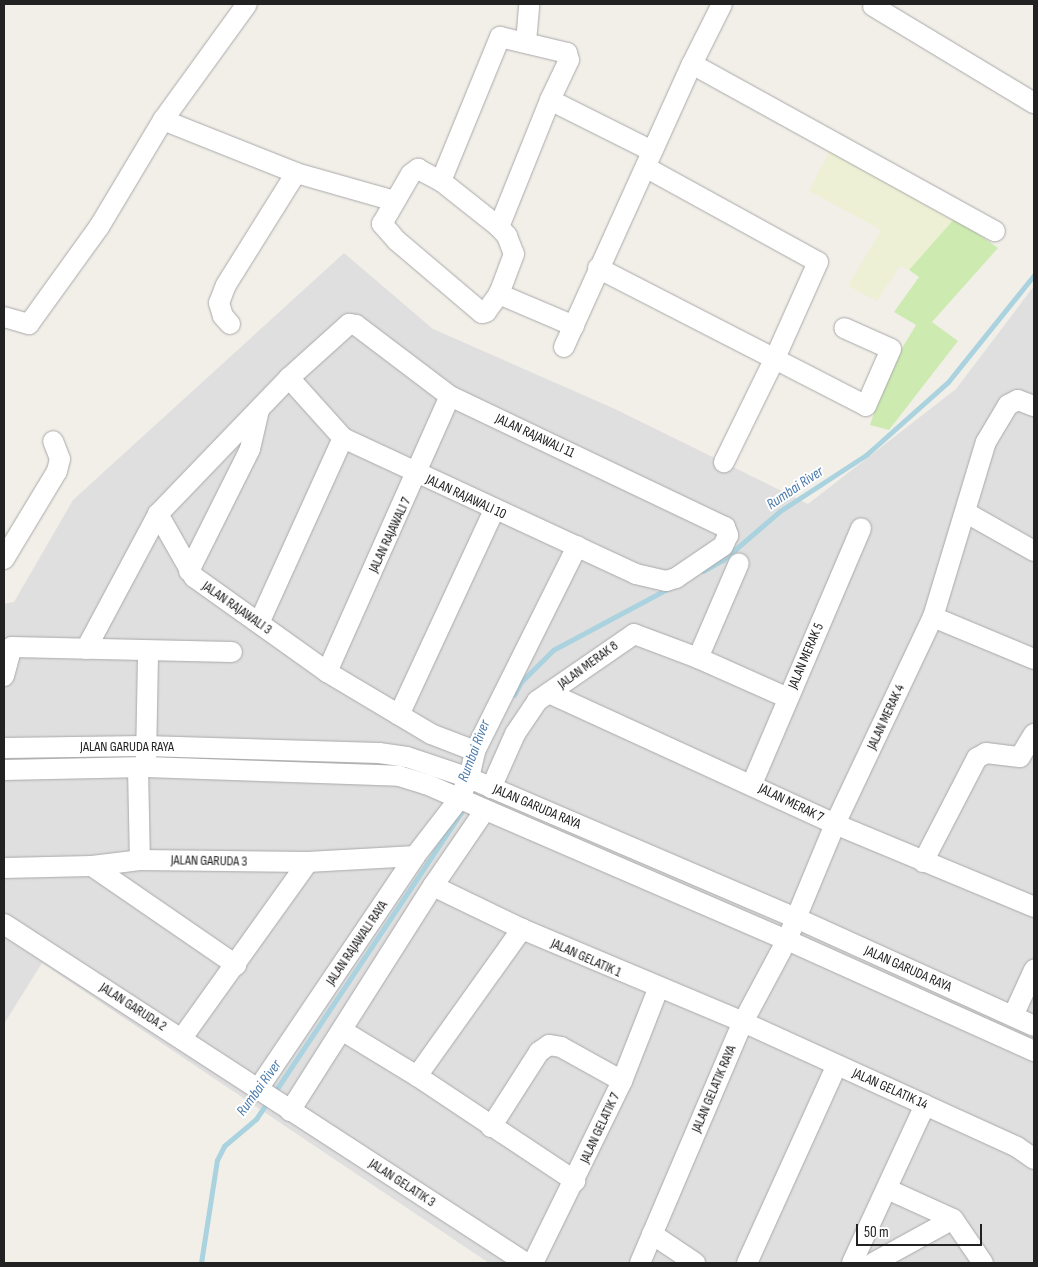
<!DOCTYPE html>
<style>
body{margin:0}
#map{position:relative;width:1038px;height:1267px;overflow:hidden;background:#f2efe9;font-family:"Sofia Sans Condensed",sans-serif}
div>[style]{position:absolute}
.residential>*{inset:0;background:#e0dfdf}
.farmland>*{inset:0;background:#eef0d5}
.grass>*{inset:0;background:#cdebb0}
.stream>*{height:5px;margin:-2.5px;padding:0 2.5px;transform-origin:2.5px;border-radius:2.5px;background:#aad3df}
.roads{filter:drop-shadow(0 0 1px #a9a9a9) drop-shadow(0 0 1px #a9a9a9)}
.minor>*{height:20px;margin:-10px;padding:0 10px;transform-origin:10px;border-radius:10px;background:#fff}
span{translate:-50% -50%;white-space:nowrap;text-align:center;line-height:1.15;-webkit-text-stroke:4px #fff;paint-order:stroke}
.street-label{font-size:14px;color:#222}
.water-label{font-size:15px;color:#4a7aab;font-style:italic}
.frame{position:absolute;inset:0;border:5px solid #222;pointer-events:none}
.scale{position:absolute;left:856px;top:1224px;width:126px;height:22px;box-sizing:border-box;border:2px solid #222;border-top:0;padding-left:6px;font-size:15px;line-height:18px;white-space:nowrap;color:#222;-webkit-text-stroke:4px #fff;paint-order:stroke}
</style>
<div id="map">
<div class="residential">
<div style="clip-path:polygon(344px 253px,433px 329px,615px 409px,808px 504px,956px 389px,1034px 286px,1034px 1263px,489px 1263px,42px 963px,4px 1024px,4px 604px,14px 602px,73px 500px)"></div>
</div>
<div class="farmland">
<div style="clip-path:polygon(832px 146px,955px 218px,909px 270px,900px 266px,877px 301px,848px 286px,881px 230px,809px 191px)"></div>
</div>
<div class="grass">
<div style="clip-path:polygon(955px 218px,998px 248px,932px 322px,958px 341px,889px 430px,870px 425px,887px 373px,916px 325px,894px 312px,919px 277px,909px 270px)"></div>
</div>
<div class="stream">
<div style="left:703px;top:571px;width:23px;rotate:-29deg"></div>
<div style="left:723px;top:560px;width:75px;rotate:-40.7deg"></div>
<div style="left:780px;top:511px;width:103px;rotate:-33.1deg"></div>
<div style="left:866px;top:455px;width:110px;rotate:-41.7deg"></div>
<div style="left:948px;top:382px;width:137px;rotate:-51.2deg"></div>
<div style="left:514px;top:695px;width:15px;rotate:-62deg"></div>
<div style="left:521px;top:682px;width:45px;rotate:-45deg"></div>
<div style="left:553px;top:650px;width:132px;rotate:-28.1deg"></div>
<div style="left:274px;top:1093px;width:346px;rotate:-56.3deg"></div>
<div style="left:201px;top:1263px;width:104px;rotate:-81.2deg"></div>
<div style="left:217px;top:1160px;width:16px;rotate:-63deg"></div>
<div style="left:224px;top:1146px;width:42px;rotate:-40.2deg"></div>
<div style="left:256px;top:1119px;width:23px;rotate:-56deg"></div>
</div>
<div class="roads">
<div class="minor">
<div style="left:873px;top:6px;width:188px;rotate:31.1deg"></div>
<div style="left:526px;top:42px;width:38px;rotate:-85deg"></div>
<div style="left:692px;top:64px;width:346px;rotate:28.9deg"></div>
<div style="left:163px;top:120px;width:143px;rotate:21.7deg"></div>
<div style="left:296px;top:173px;width:103px;rotate:15.8deg"></div>
<div style="left:647px;top:168px;width:195px;rotate:28.8deg"></div>
<div style="left:818px;top:262px;width:105px;rotate:114.1deg"></div>
<div style="left:775px;top:358px;width:116px;rotate:116.1deg"></div>
<div style="left:441px;top:181px;width:156px;rotate:-67.7deg"></div>
<div style="left:500px;top:37px;width:69px;rotate:13.4deg"></div>
<div style="left:567px;top:53px;width:7px;rotate:74deg"></div>
<div style="left:569px;top:60px;width:44px;rotate:115.4deg"></div>
<div style="left:499px;top:227px;width:12px;rotate:48deg"></div>
<div style="left:507px;top:236px;width:19px;rotate:69deg"></div>
<div style="left:514px;top:254px;width:43px;rotate:110.6deg"></div>
<div style="left:598px;top:268px;width:301px;rotate:27.2deg"></div>
<div style="left:866px;top:406px;width:62px;rotate:-66.3deg"></div>
<div style="left:891px;top:349px;width:51px;rotate:-155.9deg"></div>
<div style="left:4px;top:317px;width:26px;rotate:16deg"></div>
<div style="left:29px;top:324px;width:120px;rotate:-54.2deg"></div>
<div style="left:99px;top:227px;width:125px;rotate:-59.1deg"></div>
<div style="left:163px;top:120px;width:143px;rotate:-54.1deg"></div>
<div style="left:230px;top:324px;width:11px;rotate:-131deg"></div>
<div style="left:223px;top:316px;width:14px;rotate:-107deg"></div>
<div style="left:219px;top:303px;width:19px;rotate:-69deg"></div>
<div style="left:226px;top:285px;width:132px;rotate:-58deg"></div>
<div style="left:574px;top:326px;width:82px;rotate:-156.9deg"></div>
<div style="left:499px;top:294px;width:22px;rotate:126deg"></div>
<div style="left:486px;top:312px;width:4px;rotate:166deg"></div>
<div style="left:482px;top:313px;width:111px;rotate:-139.7deg"></div>
<div style="left:397px;top:241px;width:23px;rotate:-131deg"></div>
<div style="left:382px;top:224px;width:58px;rotate:-59.9deg"></div>
<div style="left:411px;top:174px;width:9px;rotate:-36deg"></div>
<div style="left:418px;top:169px;width:26px;rotate:28deg"></div>
<div style="left:441px;top:181px;width:74px;rotate:38.4deg"></div>
<div style="left:499px;top:227px;width:137px;rotate:-68.1deg"></div>
<div style="left:550px;top:100px;width:114px;rotate:26.6deg"></div>
<div style="left:564px;top:347px;width:311px;rotate:-65.7deg"></div>
<div style="left:692px;top:64px;width:67px;rotate:-63.4deg"></div>
<div style="left:965px;top:512px;width:79px;rotate:29.5deg"></div>
<div style="left:158px;top:514px;width:73px;rotate:60.3deg"></div>
<div style="left:194px;top:577px;width:163px;rotate:35.5deg"></div>
<div style="left:327px;top:672px;width:121px;rotate:30.8deg"></div>
<div style="left:431px;top:734px;width:47px;rotate:21.1deg"></div>
<div style="left:4px;top:559px;width:103px;rotate:-58.9deg"></div>
<div style="left:57px;top:471px;width:12px;rotate:-76deg"></div>
<div style="left:60px;top:459px;width:19px;rotate:-111deg"></div>
<div style="left:189px;top:571px;width:136px;rotate:-63.4deg"></div>
<div style="left:250px;top:449px;width:39px;rotate:-77deg"></div>
<div style="left:933px;top:617px;width:109px;rotate:22.6deg"></div>
<div style="left:259px;top:623px;width:203px;rotate:-65.6deg"></div>
<div style="left:86px;top:649px;width:153px;rotate:-61.9deg"></div>
<div style="left:158px;top:514px;width:189px;rotate:-46.1deg"></div>
<div style="left:289px;top:378px;width:81px;rotate:-42deg"></div>
<div style="left:349px;top:324px;width:7px;rotate:8deg"></div>
<div style="left:356px;top:325px;width:118px;rotate:37.1deg"></div>
<div style="left:450px;top:396px;width:305px;rotate:25.5deg"></div>
<div style="left:725px;top:527px;width:9px;rotate:69deg"></div>
<div style="left:728px;top:535px;width:12px;rotate:114deg"></div>
<div style="left:723px;top:546px;width:57px;rotate:145.8deg"></div>
<div style="left:676px;top:578px;width:10px;rotate:163deg"></div>
<div style="left:666px;top:581px;width:31px;rotate:-167deg"></div>
<div style="left:636px;top:574px;width:323px;rotate:-155.1deg"></div>
<div style="left:343px;top:438px;width:81px;rotate:-132deg"></div>
<div style="left:698px;top:658px;width:103px;rotate:-66.7deg"></div>
<div style="left:327px;top:672px;width:302px;rotate:-66deg"></div>
<div style="left:4px;top:676px;width:30px;rotate:-75deg"></div>
<div style="left:12px;top:647px;width:220px;rotate:1.3deg"></div>
<div style="left:549px;top:693px;width:315px;rotate:24.6deg"></div>
<div style="left:835px;top:824px;width:216px;rotate:22.6deg"></div>
<div style="left:399px;top:715px;width:226px;rotate:-65.1deg"></div>
<div style="left:4px;top:748px;width:141px;rotate:-0.8deg"></div>
<div style="left:145px;top:746px;width:234px;rotate:1.7deg"></div>
<div style="left:379px;top:753px;width:28px;rotate:8deg"></div>
<div style="left:407px;top:757px;width:65px;rotate:18.7deg"></div>
<div style="left:469px;top:778px;width:356px;rotate:23.2deg"></div>
<div style="left:796px;top:918px;width:261px;rotate:24.4deg"></div>
<div style="left:146px;top:760px;width:109px;rotate:-88.9deg"></div>
<div style="left:138px;top:768px;width:92px;rotate:88.8deg"></div>
<div style="left:4px;top:770px;width:142px;rotate:-1.2deg"></div>
<div style="left:146px;top:767px;width:253px;rotate:2deg"></div>
<div style="left:399px;top:776px;width:28px;rotate:17deg"></div>
<div style="left:426px;top:784px;width:393px;rotate:23.4deg"></div>
<div style="left:787px;top:940px;width:271px;rotate:24.2deg"></div>
<div style="left:752px;top:784px;width:278px;rotate:-66.9deg"></div>
<div style="left:491px;top:788px;width:59px;rotate:-66deg"></div>
<div style="left:515px;top:734px;width:40px;rotate:-56deg"></div>
<div style="left:537px;top:701px;width:118px;rotate:-34.6deg"></div>
<div style="left:634px;top:634px;width:68px;rotate:20.6deg"></div>
<div style="left:698px;top:658px;width:98px;rotate:24deg"></div>
<div style="left:923px;top:862px;width:117px;rotate:-62.6deg"></div>
<div style="left:977px;top:758px;width:10px;rotate:-29deg"></div>
<div style="left:986px;top:753px;width:34px;rotate:7deg"></div>
<div style="left:1020px;top:757px;width:27px;rotate:-59deg"></div>
<div style="left:92px;top:866px;width:175px;rotate:34.5deg"></div>
<div style="left:4px;top:868px;width:88px;rotate:-1.3deg"></div>
<div style="left:92px;top:866px;width:48px;rotate:-7.1deg"></div>
<div style="left:140px;top:860px;width:168px;rotate:0.7deg"></div>
<div style="left:308px;top:862px;width:107px;rotate:-3.2deg"></div>
<div style="left:433px;top:886px;width:99px;rotate:25.8deg"></div>
<div style="left:522px;top:929px;width:240px;rotate:22.8deg"></div>
<div style="left:743px;top:1022px;width:200px;rotate:24.5deg"></div>
<div style="left:925px;top:1105px;width:101px;rotate:24.5deg"></div>
<div style="left:1017px;top:1147px;width:21px;rotate:35deg"></div>
<div style="left:4px;top:924px;width:622px;rotate:33deg"></div>
<div style="left:1013px;top:1016px;width:51px;rotate:-65.5deg"></div>
<div style="left:343px;top:1031px;width:87px;rotate:31.3deg"></div>
<div style="left:417px;top:1076px;width:190px;rotate:33.6deg"></div>
<div style="left:182px;top:1038px;width:216px;rotate:-54.4deg"></div>
<div style="left:417px;top:1076px;width:181px;rotate:-54.5deg"></div>
<div style="left:258px;top:1089px;width:281px;rotate:-56deg"></div>
<div style="left:415px;top:856px;width:72px;rotate:-52.3deg"></div>
<div style="left:459px;top:799px;width:23px;rotate:-65deg"></div>
<div style="left:469px;top:778px;width:28px;rotate:-77deg"></div>
<div style="left:475px;top:751px;width:229px;rotate:-63.5deg"></div>
<div style="left:290px;top:1111px;width:267px;rotate:-57.6deg"></div>
<div style="left:433px;top:886px;width:92px;rotate:-55.6deg"></div>
<div style="left:491px;top:1127px;width:89px;rotate:-57.4deg"></div>
<div style="left:539px;top:1052px;width:12px;rotate:-35deg"></div>
<div style="left:549px;top:1045px;width:12px;rotate:9deg"></div>
<div style="left:561px;top:1047px;width:70px;rotate:29.1deg"></div>
<div style="left:887px;top:1189px;width:72px;rotate:24.4deg"></div>
<div style="left:953px;top:1219px;width:53px;rotate:55.7deg"></div>
<div style="left:652px;top:1234px;width:52px;rotate:34deg"></div>
<div style="left:533px;top:1263px;width:203px;rotate:-63.9deg"></div>
<div style="left:622px;top:1081px;width:99px;rotate:-68.6deg"></div>
<div style="left:640px;top:1263px;width:262px;rotate:-66.9deg"></div>
<div style="left:743px;top:1022px;width:93px;rotate:-61.8deg"></div>
<div style="left:787px;top:940px;width:126px;rotate:-67.5deg"></div>
<div style="left:835px;top:824px;width:229px;rotate:-64.7deg"></div>
<div style="left:933px;top:617px;width:183px;rotate:-73.2deg"></div>
<div style="left:986px;top:442px;width:43px;rotate:-59.3deg"></div>
<div style="left:1008px;top:405px;width:11px;rotate:-27deg"></div>
<div style="left:1018px;top:400px;width:17px;rotate:21deg"></div>
<div style="left:747px;top:1263px;width:217px;rotate:-65.6deg"></div>
<div style="left:852px;top:1263px;width:174px;rotate:-65.2deg"></div>
<div style="left:873px;top:1263px;width:91px;rotate:-28.8deg"></div>
</div>
</div>
<div class="street-label">
<span style="left:535px;top:436px;rotate:25deg">JALAN RAJAWALI 11</span>
<span style="left:466px;top:497px;rotate:25deg">JALAN RAJAWALI 10</span>
<span style="left:390px;top:535px;rotate:-65deg">JALAN RAJAWALI 7</span>
<span style="left:237px;top:608px;rotate:35deg">JALAN RAJAWALI 3</span>
<span style="left:806px;top:656px;rotate:-67deg">JALAN MERAK 5</span>
<span style="left:588px;top:665px;rotate:-36deg">JALAN MERAK 8</span>
<span style="left:886px;top:717px;rotate:-65deg">JALAN MERAK 4</span>
<span style="left:127px;top:747px">JALAN GARUDA RAYA</span>
<span style="left:791px;top:803px;rotate:26deg">JALAN MERAK 7</span>
<span style="left:537px;top:807px;rotate:23deg">JALAN GARUDA RAYA</span>
<span style="left:209px;top:861px;rotate:1deg">JALAN GARUDA 3</span>
<span style="left:357px;top:943px;rotate:-56deg">JALAN RAJAWALI RAYA</span>
<span style="left:586px;top:958px;rotate:24deg">JALAN GELATIK 1</span>
<span style="left:908px;top:969px;rotate:24deg">JALAN GARUDA RAYA</span>
<span style="left:133px;top:1007px;rotate:33deg">JALAN GARUDA 2</span>
<span style="left:714px;top:1089px;rotate:-67deg">JALAN GELATIK RAYA</span>
<span style="left:890px;top:1089px;rotate:24deg">JALAN GELATIK 14</span>
<span style="left:600px;top:1128px;rotate:-65deg">JALAN GELATIK 7</span>
<span style="left:402px;top:1183px;rotate:33deg">JALAN GELATIK 3</span>
</div>
<div class="water-label">
<span style="left:795px;top:488px;rotate:-34deg">Rumbai River</span>
<span style="left:474px;top:751px;rotate:-69deg">Rumbai River</span>
<span style="left:259px;top:1088px;rotate:-54deg">Rumbai River</span>
</div>
<div class="frame"></div>
<div class="scale">50 m</div>
</div>
